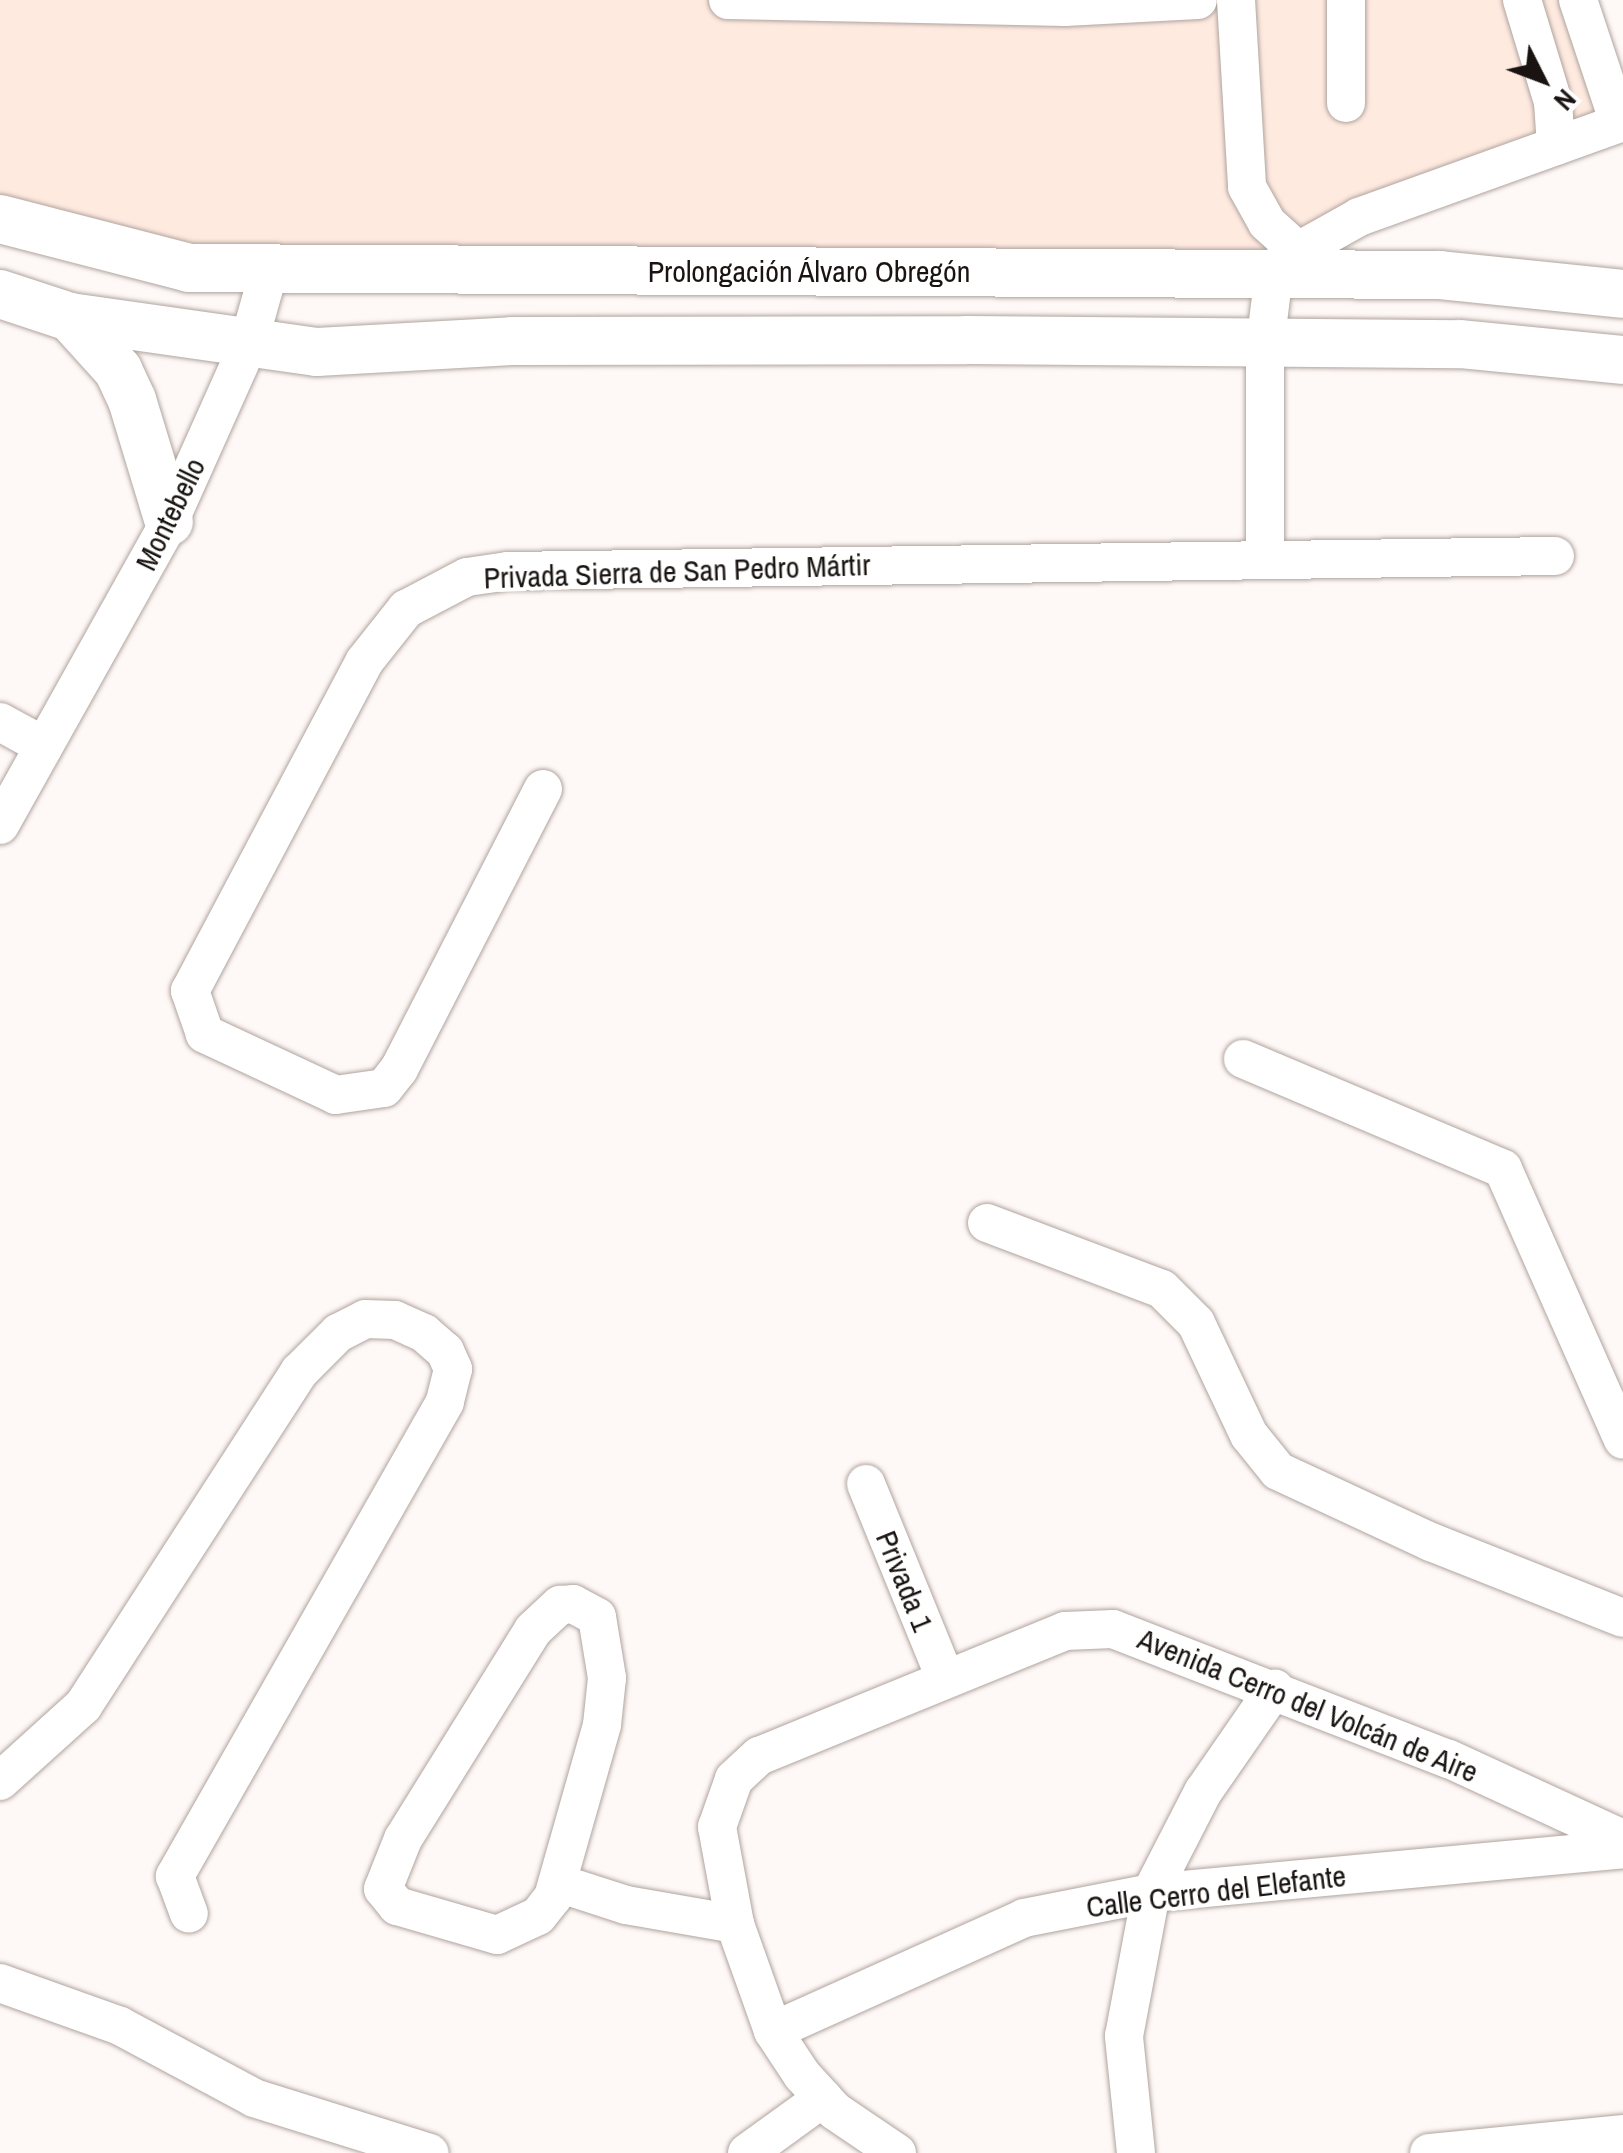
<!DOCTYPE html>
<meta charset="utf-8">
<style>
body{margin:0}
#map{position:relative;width:1623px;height:2153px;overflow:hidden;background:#fef8f6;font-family:"Archivo Narrow",sans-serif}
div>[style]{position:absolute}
.built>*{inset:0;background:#ffeae0}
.roads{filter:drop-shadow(0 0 2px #b0a49e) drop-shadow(0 0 2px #b0a49e)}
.minor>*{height:38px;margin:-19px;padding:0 19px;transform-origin:19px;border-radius:19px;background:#fff}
.major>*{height:48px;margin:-24px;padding:0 24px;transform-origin:24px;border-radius:24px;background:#fff}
span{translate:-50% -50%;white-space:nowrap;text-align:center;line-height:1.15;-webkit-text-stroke:8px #fff;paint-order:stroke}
.street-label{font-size:30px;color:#191412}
.north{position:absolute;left:1493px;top:30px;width:100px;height:100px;-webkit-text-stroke:8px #fff;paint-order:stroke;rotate:132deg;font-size:28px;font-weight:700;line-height:40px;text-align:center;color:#191412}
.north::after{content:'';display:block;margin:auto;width:35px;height:45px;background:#191412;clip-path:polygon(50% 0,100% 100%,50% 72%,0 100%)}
</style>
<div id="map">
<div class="built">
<div style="clip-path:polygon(0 0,1578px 0,1619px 123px,1244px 277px,269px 271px,0 215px)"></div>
</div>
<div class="roads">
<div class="minor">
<div style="left:728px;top:0;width:337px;rotate:1.2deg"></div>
<div style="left:1065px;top:7px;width:133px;rotate:-3deg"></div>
<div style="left:1236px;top:0;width:187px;rotate:86.6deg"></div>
<div style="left:1247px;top:187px;width:41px;rotate:60.9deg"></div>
<div style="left:1267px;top:223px;width:39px;rotate:42deg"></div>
<div style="left:1522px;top:0;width:107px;rotate:73.1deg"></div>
<div style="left:1553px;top:102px;width:44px;rotate:86.1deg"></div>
<div style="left:1578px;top:0;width:130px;rotate:71.6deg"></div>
<div style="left:1346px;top:103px;width:103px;rotate:-90deg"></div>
<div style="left:1265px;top:558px;width:213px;rotate:-90deg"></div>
<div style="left:1265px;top:345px;width:72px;rotate:-82.8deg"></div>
<div style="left:1274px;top:274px;width:18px;rotate:-56deg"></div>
<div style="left:1284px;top:259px;width:86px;rotate:-29.2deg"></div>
<div style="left:1359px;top:217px;width:281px;rotate:-19.8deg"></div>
<div style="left:0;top:722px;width:50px;rotate:28.6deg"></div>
<div style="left:543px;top:789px;width:315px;rotate:117.2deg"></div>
<div style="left:399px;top:1069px;width:24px;rotate:128deg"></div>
<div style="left:384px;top:1088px;width:49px;rotate:171.7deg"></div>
<div style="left:336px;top:1095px;width:145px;rotate:-155deg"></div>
<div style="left:205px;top:1034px;width:46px;rotate:-109.2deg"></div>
<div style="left:190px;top:991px;width:372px;rotate:-62.1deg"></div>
<div style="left:364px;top:662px;width:68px;rotate:-51.6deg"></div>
<div style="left:406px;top:609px;width:69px;rotate:-27.7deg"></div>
<div style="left:467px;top:577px;width:41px;rotate:-8.3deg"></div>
<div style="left:508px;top:571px;width:1047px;rotate:-0.82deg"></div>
<div style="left:0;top:825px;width:347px;rotate:-60.8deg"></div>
<div style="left:169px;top:522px;width:194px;rotate:-65.9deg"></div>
<div style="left:248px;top:345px;width:77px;rotate:-74.2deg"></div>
<div style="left:1243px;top:1059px;width:282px;rotate:22.9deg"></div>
<div style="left:1503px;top:1169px;width:296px;rotate:66.1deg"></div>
<div style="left:987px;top:1223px;width:187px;rotate:20.7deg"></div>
<div style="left:1162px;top:1289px;width:48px;rotate:45deg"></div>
<div style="left:1196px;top:1323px;width:124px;rotate:64.7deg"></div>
<div style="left:1249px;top:1435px;width:46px;rotate:51.1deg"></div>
<div style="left:1278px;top:1471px;width:169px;rotate:24.9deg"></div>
<div style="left:1431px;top:1542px;width:206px;rotate:21.6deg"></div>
<div style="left:866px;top:1484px;width:209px;rotate:67.8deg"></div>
<div style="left:573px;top:1604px;width:27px;rotate:28deg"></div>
<div style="left:597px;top:1617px;width:62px;rotate:80.7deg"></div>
<div style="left:607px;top:1678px;width:47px;rotate:96.1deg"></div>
<div style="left:602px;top:1725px;width:179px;rotate:105.9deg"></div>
<div style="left:553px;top:1897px;width:24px;rotate:128deg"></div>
<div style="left:538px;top:1916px;width:45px;rotate:155.1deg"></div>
<div style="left:497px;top:1935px;width:104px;rotate:-163.8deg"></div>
<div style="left:397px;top:1906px;width:22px;rotate:-129deg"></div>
<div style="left:383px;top:1889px;width:54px;rotate:-68.2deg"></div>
<div style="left:403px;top:1839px;width:246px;rotate:-58.1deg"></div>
<div style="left:533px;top:1630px;width:37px;rotate:-43deg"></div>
<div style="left:560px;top:1605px;width:13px;rotate:-4deg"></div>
<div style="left:0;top:1781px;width:112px;rotate:-42.1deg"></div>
<div style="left:83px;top:1706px;width:398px;rotate:-57.1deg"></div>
<div style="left:299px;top:1372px;width:55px;rotate:-45deg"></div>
<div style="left:338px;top:1333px;width:30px;rotate:-27deg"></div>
<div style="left:365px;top:1319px;width:30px;rotate:2deg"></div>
<div style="left:395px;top:1320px;width:32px;rotate:24deg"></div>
<div style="left:424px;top:1333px;width:28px;rotate:41deg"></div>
<div style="left:445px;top:1351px;width:20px;rotate:66deg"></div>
<div style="left:453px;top:1369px;width:34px;rotate:104deg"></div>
<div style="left:445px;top:1402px;width:546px;rotate:119.67deg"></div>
<div style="left:175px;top:1876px;width:40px;rotate:69.8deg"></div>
<div style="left:558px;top:1883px;width:71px;rotate:17.9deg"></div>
<div style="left:626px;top:1905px;width:111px;rotate:9.9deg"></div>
<div style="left:0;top:1983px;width:127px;rotate:19.7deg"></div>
<div style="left:120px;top:2026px;width:152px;rotate:28.2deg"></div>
<div style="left:254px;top:2098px;width:184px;rotate:17.4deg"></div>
<div style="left:773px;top:2031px;width:275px;rotate:-24.2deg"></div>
<div style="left:1024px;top:1918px;width:129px;rotate:-11.1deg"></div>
<div style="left:1151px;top:1893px;width:474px;rotate:-5.3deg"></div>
<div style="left:747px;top:2153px;width:94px;rotate:-35.9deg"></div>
<div style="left:897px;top:2153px;width:75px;rotate:-145.9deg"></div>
<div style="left:835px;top:2111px;width:49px;rotate:-132.5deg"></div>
<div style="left:802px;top:2075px;width:53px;rotate:-123.4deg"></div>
<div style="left:773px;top:2031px;width:114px;rotate:-109.6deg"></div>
<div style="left:735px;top:1924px;width:99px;rotate:-100.5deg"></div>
<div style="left:717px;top:1827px;width:51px;rotate:-70.5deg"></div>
<div style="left:734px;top:1779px;width:34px;rotate:-43deg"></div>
<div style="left:759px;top:1756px;width:331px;rotate:-22.2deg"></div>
<div style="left:1065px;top:1631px;width:48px;rotate:-2.4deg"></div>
<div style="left:1113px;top:1629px;width:360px;rotate:21.2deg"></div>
<div style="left:1449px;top:1759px;width:192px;rotate:24.7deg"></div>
<div style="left:1136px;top:2153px;width:118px;rotate:-95.9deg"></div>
<div style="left:1124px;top:2036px;width:146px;rotate:-79.3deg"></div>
<div style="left:1151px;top:1893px;width:114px;rotate:-62.8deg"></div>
<div style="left:1203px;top:1792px;width:126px;rotate:-55.3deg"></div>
<div style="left:1429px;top:2153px;width:195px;rotate:-5.6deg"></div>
</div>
<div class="major">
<div style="left:0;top:219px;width:195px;rotate:14.5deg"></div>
<div style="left:189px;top:268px;width:1251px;rotate:0.32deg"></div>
<div style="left:1440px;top:275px;width:184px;rotate:5.9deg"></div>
<div style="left:0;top:294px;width:74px;rotate:18.2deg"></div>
<div style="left:70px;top:317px;width:249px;rotate:8.1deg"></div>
<div style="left:317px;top:352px;width:195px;rotate:-3.2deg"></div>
<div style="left:512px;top:341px;width:454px;rotate:-0.1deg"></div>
<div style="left:966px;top:340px;width:494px;rotate:0.5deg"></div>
<div style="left:1460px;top:344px;width:164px;rotate:5.6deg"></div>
<div style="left:70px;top:317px;width:72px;rotate:47.8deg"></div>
<div style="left:118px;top:370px;width:33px;rotate:65deg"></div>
<div style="left:132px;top:400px;width:127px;rotate:73.1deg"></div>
</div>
</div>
<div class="street-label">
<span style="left:809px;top:271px">Prolongación Álvaro Obregón</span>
<span style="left:170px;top:514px;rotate:-64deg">Montebello</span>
<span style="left:677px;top:571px;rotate:-2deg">Privada Sierra de San Pedro Mártir</span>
<span style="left:905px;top:1581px;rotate:68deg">Privada 1</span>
<span style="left:1308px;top:1705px;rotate:22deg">Avenida Cerro del Volcán de Aire</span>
<span style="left:1216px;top:1891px;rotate:-7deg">Calle Cerro del Elefante</span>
</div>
<div class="north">N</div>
</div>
